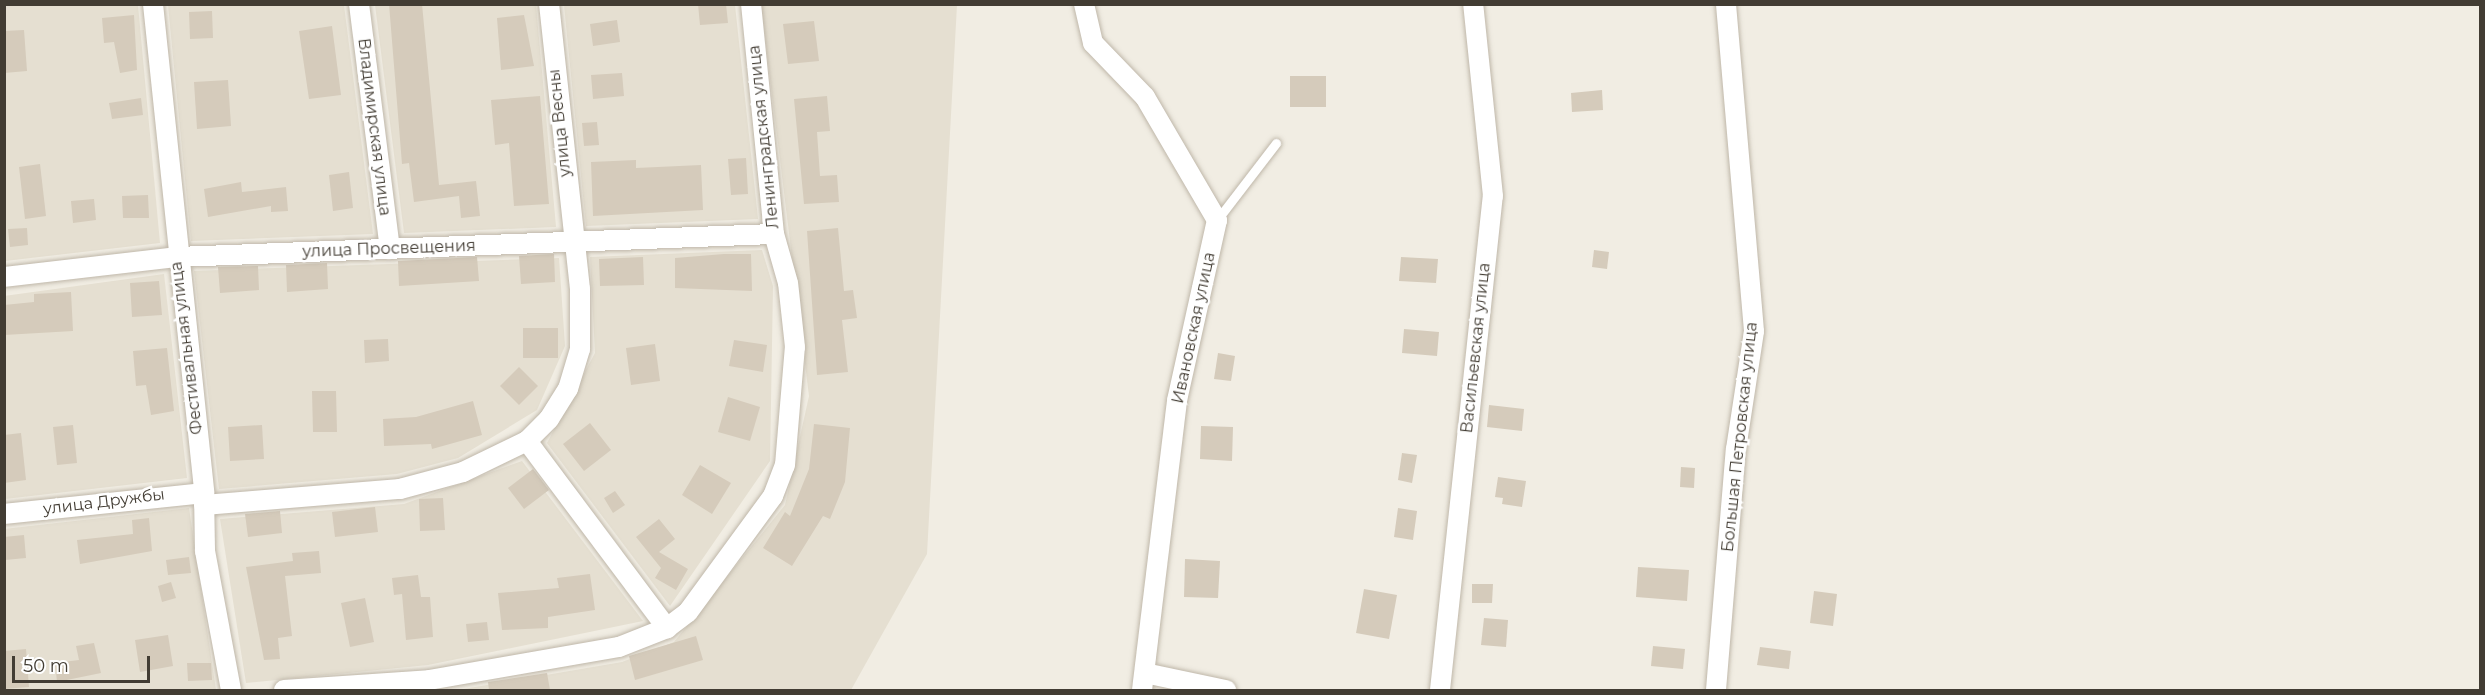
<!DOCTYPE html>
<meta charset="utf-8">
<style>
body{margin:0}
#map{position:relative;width:2485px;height:695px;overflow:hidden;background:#f1ede3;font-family:Montserrat,sans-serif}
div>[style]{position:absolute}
.residential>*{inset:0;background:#e5dfd1}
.building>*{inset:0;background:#d5cbbb}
.roads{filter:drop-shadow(0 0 2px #bfb7a9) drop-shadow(0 0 2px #bfb7a9)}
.service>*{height:9px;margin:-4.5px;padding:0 4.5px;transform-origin:4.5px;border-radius:4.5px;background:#fff}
.minor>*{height:20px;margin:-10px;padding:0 10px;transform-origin:10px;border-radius:10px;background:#fff}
span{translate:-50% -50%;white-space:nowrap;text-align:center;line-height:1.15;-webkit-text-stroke:5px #fff;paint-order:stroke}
.street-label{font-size:16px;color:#423c33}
.frame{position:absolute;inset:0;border:6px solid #423c33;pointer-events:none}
.scale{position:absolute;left:12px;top:656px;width:138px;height:27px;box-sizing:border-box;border:3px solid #423c33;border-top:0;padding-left:8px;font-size:18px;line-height:21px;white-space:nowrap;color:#423c33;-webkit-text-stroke:4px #fff;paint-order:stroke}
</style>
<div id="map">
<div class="residential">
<div style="clip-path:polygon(4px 5px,138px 5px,160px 243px,5px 261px)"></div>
<div style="clip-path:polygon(168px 5px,344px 5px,373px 234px,191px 241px)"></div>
<div style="clip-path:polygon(375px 5px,536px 5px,556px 227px,404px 233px)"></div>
<div style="clip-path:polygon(564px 5px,735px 5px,758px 219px,586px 226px)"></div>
<div style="clip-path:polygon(761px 5px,957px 5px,927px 554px,851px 690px,458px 690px,622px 662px,674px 642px,785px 505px,809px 396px)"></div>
<div style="clip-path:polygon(762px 250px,773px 286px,770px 461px,670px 606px,547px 443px,595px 353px,590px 257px)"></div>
<div style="clip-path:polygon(559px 258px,565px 346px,537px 410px,458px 458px,397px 474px,219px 489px,194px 271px)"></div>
<div style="clip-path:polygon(164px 274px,187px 478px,5px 499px,4px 296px)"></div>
<div style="clip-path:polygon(522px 461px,643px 621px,428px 665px,246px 683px,220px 519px,404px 504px)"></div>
<div style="clip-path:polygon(189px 508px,216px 690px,5px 690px,4px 529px)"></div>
</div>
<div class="building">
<div style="clip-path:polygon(389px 4px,422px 4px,439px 185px,476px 181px,480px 216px,461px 218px,459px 196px,414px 202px,409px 163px,402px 164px)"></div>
<div style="clip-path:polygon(698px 4px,726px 4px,728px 23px,700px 25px)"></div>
<div style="clip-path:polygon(212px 11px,213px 38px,190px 39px,189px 12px)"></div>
<div style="clip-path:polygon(134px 15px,137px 70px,120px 73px,114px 42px,104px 43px,102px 18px)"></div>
<div style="clip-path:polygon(524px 15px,534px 66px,501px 70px,497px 18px)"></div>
<div style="clip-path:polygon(617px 20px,620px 42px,593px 46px,590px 24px)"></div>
<div style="clip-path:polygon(814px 21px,819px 61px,788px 64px,783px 24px)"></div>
<div style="clip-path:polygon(332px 26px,341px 95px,309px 99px,299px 31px)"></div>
<div style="clip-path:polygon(24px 30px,27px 71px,4px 73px,4px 31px)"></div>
<div style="clip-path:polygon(622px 73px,624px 96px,593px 99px,591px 75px)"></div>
<div style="clip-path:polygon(1290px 76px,1326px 76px,1326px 107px,1290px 107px)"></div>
<div style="clip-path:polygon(228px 80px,231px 126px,197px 129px,194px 82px)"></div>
<div style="clip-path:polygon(1602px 90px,1603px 110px,1572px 112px,1571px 93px)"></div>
<div style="clip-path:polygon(540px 96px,549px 204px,514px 206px,509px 143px,495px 145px,491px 100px)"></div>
<div style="clip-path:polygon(827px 96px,830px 131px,817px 132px,820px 176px,837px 175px,839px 202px,804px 204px,794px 99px)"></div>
<div style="clip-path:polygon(141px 98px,143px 115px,112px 119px,109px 103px)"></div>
<div style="clip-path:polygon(597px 122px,599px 145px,584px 146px,582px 123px)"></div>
<div style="clip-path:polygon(746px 158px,748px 194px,731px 195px,728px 159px)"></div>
<div style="clip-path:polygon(636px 160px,636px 168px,701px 165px,703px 210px,593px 216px,591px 162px)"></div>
<div style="clip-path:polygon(40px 164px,46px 216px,25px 219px,19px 167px)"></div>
<div style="clip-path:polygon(349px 172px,353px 208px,333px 211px,329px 175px)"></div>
<div style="clip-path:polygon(241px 182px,242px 192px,286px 187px,288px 211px,271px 212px,271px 206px,208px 217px,204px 189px)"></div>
<div style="clip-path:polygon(148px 195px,149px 218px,123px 218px,122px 196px)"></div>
<div style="clip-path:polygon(94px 199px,96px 220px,73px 223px,71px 201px)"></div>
<div style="clip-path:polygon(27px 228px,28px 245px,10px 247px,8px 229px)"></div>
<div style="clip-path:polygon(838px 228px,844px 291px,853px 290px,857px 318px,842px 320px,848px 372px,817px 375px,807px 231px)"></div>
<div style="clip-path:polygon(1594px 250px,1609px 252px,1607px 269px,1592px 267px)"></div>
<div style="clip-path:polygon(554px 254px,555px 282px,521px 284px,519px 256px)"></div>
<div style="clip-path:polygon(724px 254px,751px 254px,752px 291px,675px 288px,675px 258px)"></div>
<div style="clip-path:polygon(477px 257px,479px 281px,399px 286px,398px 261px)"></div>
<div style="clip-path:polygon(643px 257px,644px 285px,600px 286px,599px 259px)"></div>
<div style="clip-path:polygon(1401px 257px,1438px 259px,1436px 283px,1399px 281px)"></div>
<div style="clip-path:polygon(327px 263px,328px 289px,287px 292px,286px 265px)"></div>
<div style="clip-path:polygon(258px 266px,259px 290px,220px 293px,218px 267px)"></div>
<div style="clip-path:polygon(159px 281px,162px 315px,132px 317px,130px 283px)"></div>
<div style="clip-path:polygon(71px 292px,73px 331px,4px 335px,4px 305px,34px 302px,34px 294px)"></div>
<div style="clip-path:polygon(523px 328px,558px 328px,558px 358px,523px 358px)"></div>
<div style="clip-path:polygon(1404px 329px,1439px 332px,1437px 356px,1402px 353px)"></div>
<div style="clip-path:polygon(388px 339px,389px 361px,365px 363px,364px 340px)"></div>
<div style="clip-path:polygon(734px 340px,767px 345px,763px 372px,729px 366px)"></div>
<div style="clip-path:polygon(655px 344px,660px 381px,631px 385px,626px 348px)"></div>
<div style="clip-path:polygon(167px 348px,174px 411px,151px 415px,146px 385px,136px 386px,133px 351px)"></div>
<div style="clip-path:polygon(1218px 353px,1235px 356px,1231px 381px,1214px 379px)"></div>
<div style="clip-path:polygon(519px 367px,538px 386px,519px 405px,500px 386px)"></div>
<div style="clip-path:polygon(312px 391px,336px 391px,337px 432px,313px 432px)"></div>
<div style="clip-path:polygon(728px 397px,760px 407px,750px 441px,718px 432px)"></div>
<div style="clip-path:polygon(473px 401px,482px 435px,432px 449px,431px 444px,384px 446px,383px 419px,416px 417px)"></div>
<div style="clip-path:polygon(1489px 405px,1524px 409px,1522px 431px,1487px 427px)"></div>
<div style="clip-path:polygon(590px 423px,611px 450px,584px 471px,563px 444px)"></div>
<div style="clip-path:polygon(814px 424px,850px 428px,845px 482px,830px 519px,823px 516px,792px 566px,763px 548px,785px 512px,790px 516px,809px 469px)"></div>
<div style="clip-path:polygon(73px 425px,77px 463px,57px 465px,53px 427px)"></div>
<div style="clip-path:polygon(262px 425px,264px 459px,230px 461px,228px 427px)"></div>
<div style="clip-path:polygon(1201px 426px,1233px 427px,1232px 461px,1200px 459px)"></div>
<div style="clip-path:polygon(21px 433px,26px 480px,4px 483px,4px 435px)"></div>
<div style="clip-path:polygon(1402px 453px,1417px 455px,1412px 483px,1398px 480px)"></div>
<div style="clip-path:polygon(700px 465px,731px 483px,712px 514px,682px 495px)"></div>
<div style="clip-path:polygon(1681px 467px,1695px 468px,1694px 488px,1680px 487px)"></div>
<div style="clip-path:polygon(533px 469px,549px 490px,524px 509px,508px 488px)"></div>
<div style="clip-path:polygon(1498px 477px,1526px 481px,1522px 507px,1502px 504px,1503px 498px,1495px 497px)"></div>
<div style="clip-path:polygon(615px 491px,625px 505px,613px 513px,604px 498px)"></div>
<div style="clip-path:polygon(443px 498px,445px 530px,420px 531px,419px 499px)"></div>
<div style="clip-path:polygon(375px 507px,378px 532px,335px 537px,332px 512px)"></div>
<div style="clip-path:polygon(1398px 508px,1417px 511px,1413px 540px,1394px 537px)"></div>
<div style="clip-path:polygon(280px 511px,282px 533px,248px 537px,245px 514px)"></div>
<div style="clip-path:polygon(149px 518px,152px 551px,80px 564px,77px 540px,133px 534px,132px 520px)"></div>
<div style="clip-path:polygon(659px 519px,675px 539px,659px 552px,688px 569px,676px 590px,655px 578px,661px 568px,636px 537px)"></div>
<div style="clip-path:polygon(24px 535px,26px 558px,5px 560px,4px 537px)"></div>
<div style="clip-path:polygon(319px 551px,321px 573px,285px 576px,292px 636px,278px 638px,280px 659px,264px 660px,246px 567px,293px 561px,292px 553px)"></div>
<div style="clip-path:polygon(189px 557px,191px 573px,168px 575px,166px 560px)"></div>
<div style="clip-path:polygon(1185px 559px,1220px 561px,1218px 598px,1184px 597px)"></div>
<div style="clip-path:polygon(1638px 567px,1689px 570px,1687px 601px,1636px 597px)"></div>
<div style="clip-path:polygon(590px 574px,595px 610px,548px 617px,548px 628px,502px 630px,498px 593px,559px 588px,557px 578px)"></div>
<div style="clip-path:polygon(418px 575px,421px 597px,430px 597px,433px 637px,406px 640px,402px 594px,394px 595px,392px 578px)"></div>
<div style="clip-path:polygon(171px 582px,176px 598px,162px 602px,158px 586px)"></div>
<div style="clip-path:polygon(1472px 584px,1493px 584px,1492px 603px,1472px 603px)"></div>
<div style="clip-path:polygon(1364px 589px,1397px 595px,1389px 639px,1356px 633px)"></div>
<div style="clip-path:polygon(1814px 591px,1837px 594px,1833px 626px,1810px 623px)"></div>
<div style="clip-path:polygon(365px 598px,374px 642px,350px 647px,341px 603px)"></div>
<div style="clip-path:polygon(1484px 618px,1508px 620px,1506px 647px,1481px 645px)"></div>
<div style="clip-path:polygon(487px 622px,489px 640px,468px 642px,466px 624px)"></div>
<div style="clip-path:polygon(168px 635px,173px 666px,140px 672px,135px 640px)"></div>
<div style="clip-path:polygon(696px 636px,703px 660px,635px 680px,629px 656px)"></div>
<div style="clip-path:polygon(94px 643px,101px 673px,57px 682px,55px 663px,79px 660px,76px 646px)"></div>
<div style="clip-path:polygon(1653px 646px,1685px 649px,1683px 669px,1651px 666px)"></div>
<div style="clip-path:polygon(1760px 647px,1791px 651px,1789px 669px,1757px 665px)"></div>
<div style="clip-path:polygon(26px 649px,29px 687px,4px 689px,4px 651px)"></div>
<div style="clip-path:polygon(187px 663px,211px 663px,212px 680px,188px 681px)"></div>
<div style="clip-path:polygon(547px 673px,550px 690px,489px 690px,488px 682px)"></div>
</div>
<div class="roads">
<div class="service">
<div style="left:1217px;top:220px;width:97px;rotate:-52.5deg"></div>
</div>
<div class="minor">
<div style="left:153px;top:4px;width:492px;rotate:84deg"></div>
<div style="left:204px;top:493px;width:58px;rotate:89deg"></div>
<div style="left:205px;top:551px;width:141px;rotate:79.4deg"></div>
<div style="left:359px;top:4px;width:247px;rotate:82.8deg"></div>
<div style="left:1084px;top:4px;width:40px;rotate:77deg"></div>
<div style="left:1093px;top:43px;width:75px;rotate:46.1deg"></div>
<div style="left:1145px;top:97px;width:143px;rotate:59.7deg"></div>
<div style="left:1217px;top:220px;width:185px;rotate:102.5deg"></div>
<div style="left:1177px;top:401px;width:291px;rotate:96.9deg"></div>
<div style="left:4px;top:277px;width:174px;rotate:-6.6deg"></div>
<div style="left:177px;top:257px;width:597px;rotate:-2.21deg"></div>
<div style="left:527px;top:441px;width:234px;rotate:53.2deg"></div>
<div style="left:204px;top:505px;width:197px;rotate:-4.7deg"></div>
<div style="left:400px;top:489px;width:65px;rotate:-15.1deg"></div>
<div style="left:463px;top:472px;width:71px;rotate:-25.8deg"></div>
<div style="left:527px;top:441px;width:31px;rotate:-45deg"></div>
<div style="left:549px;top:419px;width:36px;rotate:-58deg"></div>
<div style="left:568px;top:389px;width:42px;rotate:-73.3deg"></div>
<div style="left:580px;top:349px;width:60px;rotate:-90deg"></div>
<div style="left:580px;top:289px;width:287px;rotate:-96.2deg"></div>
<div style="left:4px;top:514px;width:201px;rotate:-6deg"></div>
<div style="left:1145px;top:673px;width:83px;rotate:11.9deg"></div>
<div style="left:284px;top:690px;width:145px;rotate:-3.9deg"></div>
<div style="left:429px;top:680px;width:193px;rotate:-9.9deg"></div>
<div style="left:619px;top:647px;width:52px;rotate:-21.6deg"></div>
<div style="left:667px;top:628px;width:26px;rotate:-37deg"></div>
<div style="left:688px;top:612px;width:144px;rotate:-53.8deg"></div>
<div style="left:773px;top:496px;width:33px;rotate:-69deg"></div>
<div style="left:785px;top:465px;width:118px;rotate:-85.2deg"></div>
<div style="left:795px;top:347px;width:64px;rotate:-96.2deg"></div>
<div style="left:788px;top:283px;width:51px;rotate:-105.9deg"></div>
<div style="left:774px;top:234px;width:231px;rotate:-95.7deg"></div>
<div style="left:1440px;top:690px;width:497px;rotate:-83.9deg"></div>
<div style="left:1493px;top:196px;width:193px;rotate:-95.9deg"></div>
<div style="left:1716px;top:690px;width:242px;rotate:-85.3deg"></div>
<div style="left:1736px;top:449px;width:119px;rotate:-81.3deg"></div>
<div style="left:1754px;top:331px;width:328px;rotate:-94.9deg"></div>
</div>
</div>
<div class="street-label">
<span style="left:560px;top:123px;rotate:-96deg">улица Весны</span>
<span style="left:374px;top:127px;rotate:83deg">Владимирская улица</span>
<span style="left:764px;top:137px;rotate:-96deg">Ленинградская улица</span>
<span style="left:389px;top:249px;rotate:-2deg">улица Просвещения</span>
<span style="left:1194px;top:328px;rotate:-78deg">Ивановская улица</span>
<span style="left:187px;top:348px;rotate:-97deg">Фестивальная улица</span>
<span style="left:1476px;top:348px;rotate:-84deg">Васильевская улица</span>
<span style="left:1740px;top:437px;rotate:-84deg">Большая Петровская улица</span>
<span style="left:104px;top:502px;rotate:-7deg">улица Дружбы</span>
</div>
<div class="frame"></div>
<div class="scale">50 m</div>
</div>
